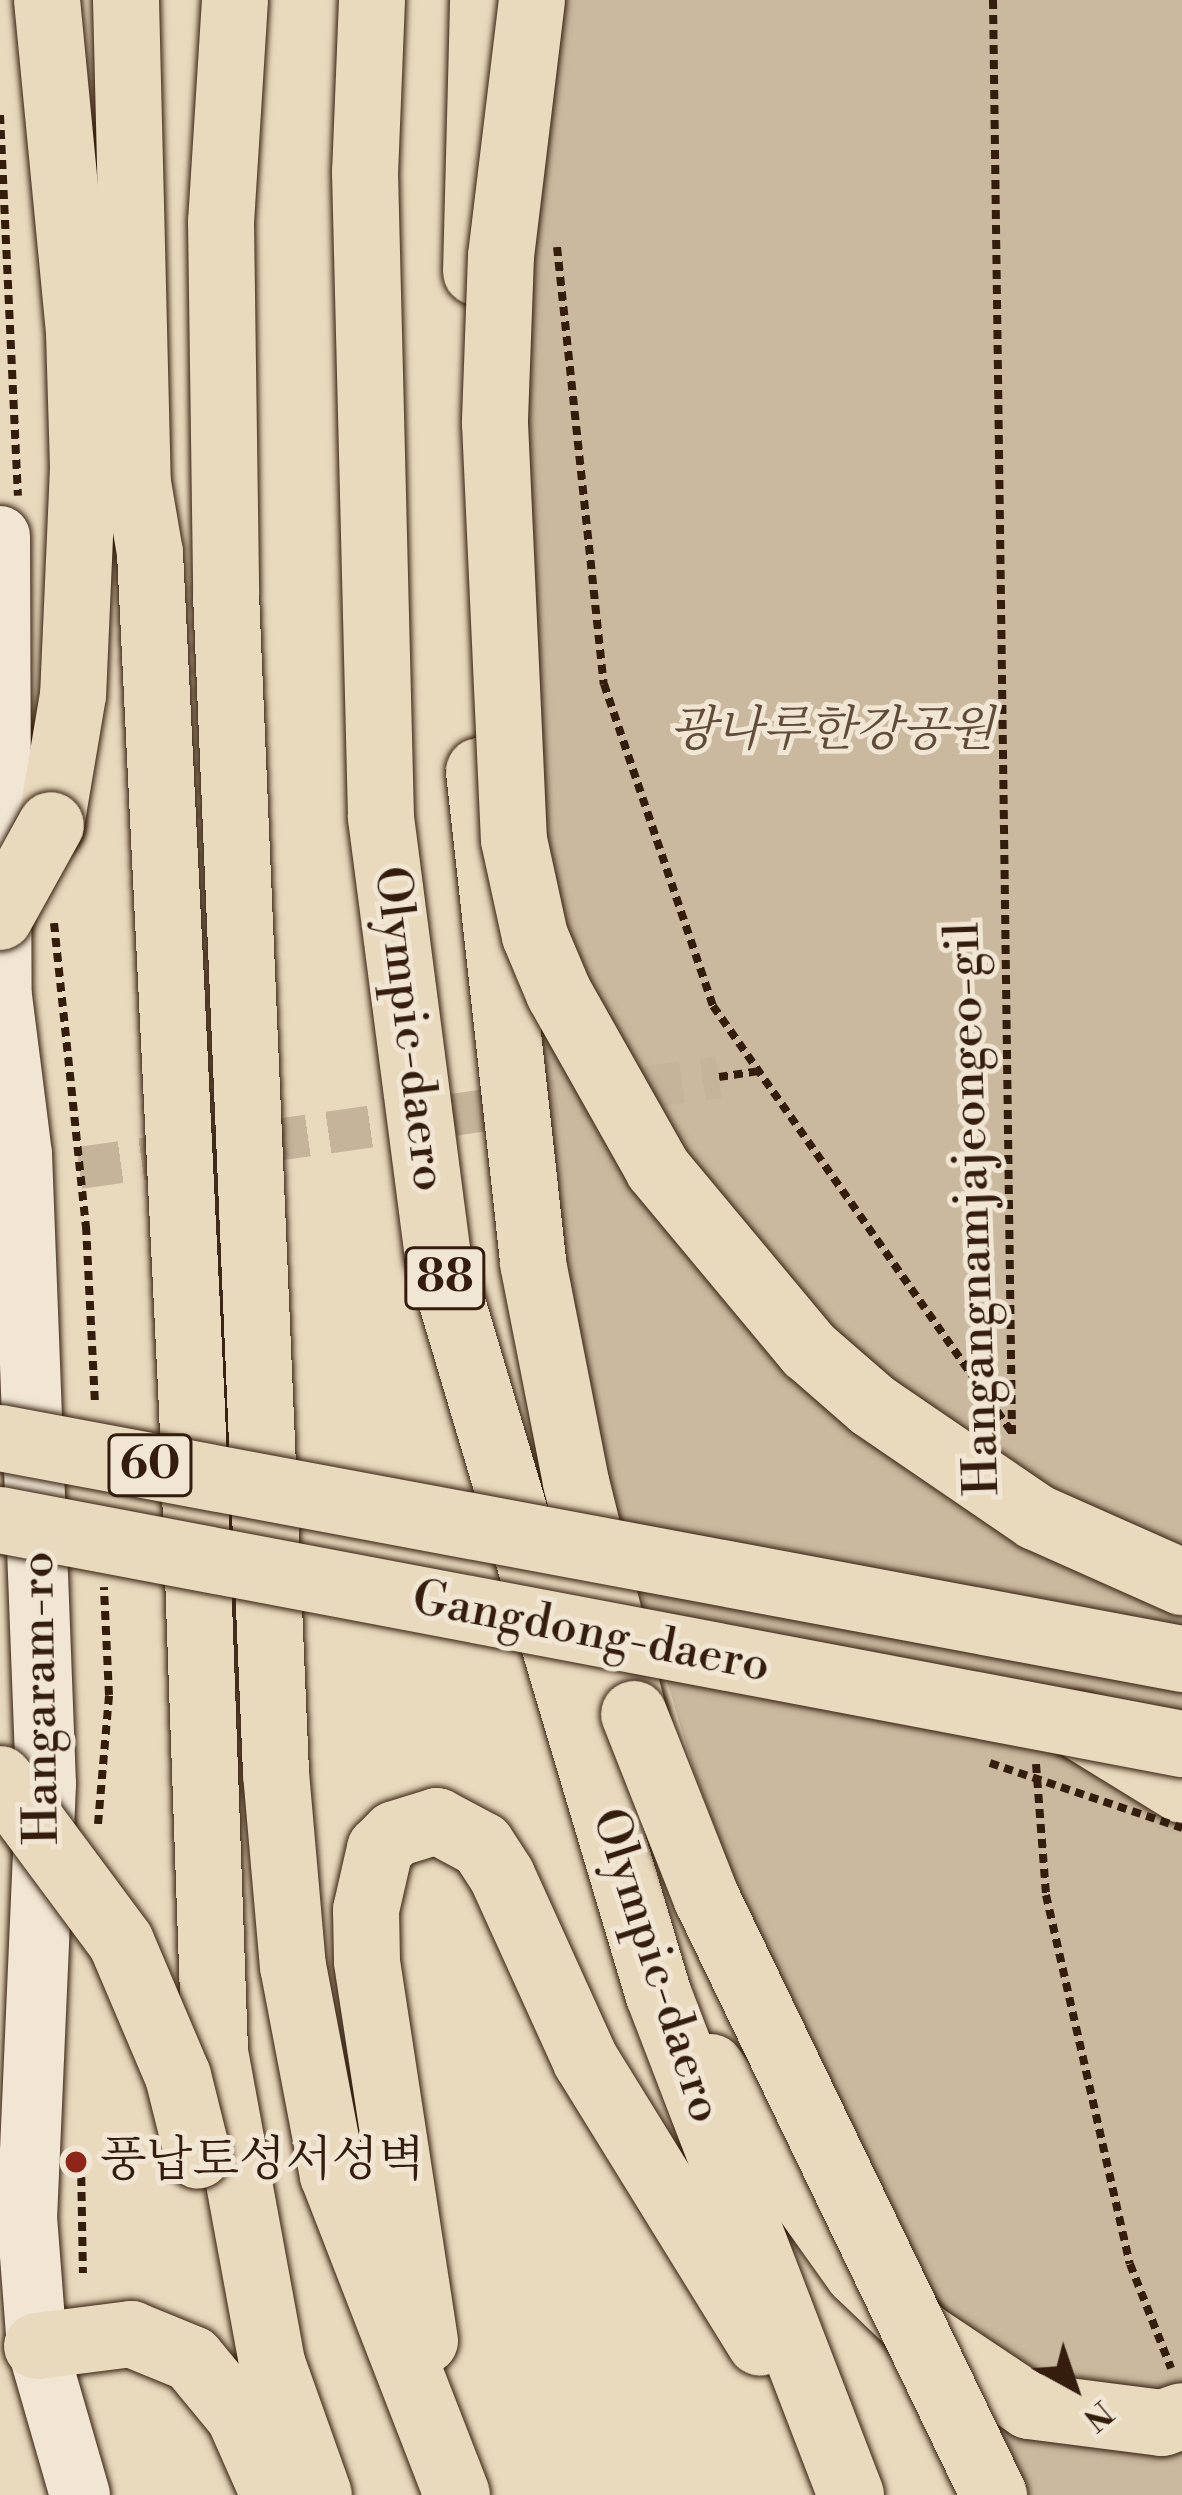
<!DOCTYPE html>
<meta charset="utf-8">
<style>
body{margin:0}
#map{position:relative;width:1182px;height:2495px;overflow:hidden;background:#e9d9bd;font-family:"Libre Bodoni","Noto Serif KR",serif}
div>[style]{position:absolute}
.green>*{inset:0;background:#cab99f}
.street-tunnel>*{height:42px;margin-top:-21px;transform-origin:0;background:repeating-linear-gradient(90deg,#c5b39a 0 42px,transparent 0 63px)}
.path>*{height:8px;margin-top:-4px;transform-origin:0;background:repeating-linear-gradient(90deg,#341d0d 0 9px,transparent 0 15px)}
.roads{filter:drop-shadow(0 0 3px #341d0d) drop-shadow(0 0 3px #341d0d)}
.secondary>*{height:60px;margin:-30px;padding:0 30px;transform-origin:30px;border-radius:30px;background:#f1e6d4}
.highway>*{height:66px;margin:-33px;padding:0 33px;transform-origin:33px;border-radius:33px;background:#e9d9bd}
.path-bridge>*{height:8px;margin-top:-4px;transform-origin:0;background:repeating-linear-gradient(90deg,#341d0d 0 9px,transparent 0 15px)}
.bridges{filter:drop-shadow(0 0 3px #341d0d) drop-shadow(0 0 3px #341d0d)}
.primary-bridge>*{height:66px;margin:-33px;padding:0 33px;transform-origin:33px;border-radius:33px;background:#e9d9bd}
.highway-bridge>*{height:66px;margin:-33px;padding:0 33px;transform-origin:33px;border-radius:33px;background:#e9d9bd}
.dots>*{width:33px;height:33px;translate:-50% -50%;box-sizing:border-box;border:6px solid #f1e6d4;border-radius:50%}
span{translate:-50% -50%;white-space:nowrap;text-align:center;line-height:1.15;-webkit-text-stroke:10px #f1e6d4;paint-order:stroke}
.shield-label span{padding:3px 9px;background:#f1e6d4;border:3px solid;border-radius:9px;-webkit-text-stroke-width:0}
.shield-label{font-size:45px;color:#341d0d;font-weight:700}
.park-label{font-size:48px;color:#614c39;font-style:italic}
.street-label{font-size:48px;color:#341d0d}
.poi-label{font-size:48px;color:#341d0d}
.left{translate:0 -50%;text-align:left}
.north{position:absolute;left:1014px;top:2327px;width:120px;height:120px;-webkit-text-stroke:9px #f1e6d4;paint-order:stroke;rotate:140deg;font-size:33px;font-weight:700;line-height:48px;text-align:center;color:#341d0d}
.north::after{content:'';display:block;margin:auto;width:42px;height:54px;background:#341d0d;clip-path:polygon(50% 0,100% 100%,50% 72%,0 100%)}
</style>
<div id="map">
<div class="green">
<div style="clip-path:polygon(480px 0,1182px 0,1182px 2495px,1026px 2495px,766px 1963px,694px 1771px,568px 1350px,508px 1061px)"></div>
</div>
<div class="street-tunnel">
<div style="left:79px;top:1168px;width:646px;rotate:-8.09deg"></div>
</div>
<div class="path">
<div style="left:993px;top:0;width:1438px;rotate:89.24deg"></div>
<div style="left:0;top:115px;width:381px;rotate:87.3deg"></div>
<div style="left:557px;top:247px;width:440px;rotate:83.9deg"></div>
<div style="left:604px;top:684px;width:340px;rotate:71.3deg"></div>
<div style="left:713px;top:1006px;width:519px;rotate:54.96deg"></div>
<div style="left:54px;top:923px;width:305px;rotate:84deg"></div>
<div style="left:86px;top:1226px;width:179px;rotate:87.1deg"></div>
<div style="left:719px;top:1077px;width:40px;rotate:-8.5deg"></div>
<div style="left:1036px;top:1764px;width:131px;rotate:85.6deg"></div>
<div style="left:1046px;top:1895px;width:378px;rotate:77.2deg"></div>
<div style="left:1130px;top:2264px;width:112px;rotate:68.5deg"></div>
<div style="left:98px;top:1824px;width:129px;rotate:-85.1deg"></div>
<div style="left:109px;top:1695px;width:108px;rotate:-92.7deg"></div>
<div style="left:81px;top:2162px;width:111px;rotate:89deg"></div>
</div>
<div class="roads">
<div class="secondary">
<div style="left:0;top:536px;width:460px;rotate:89.8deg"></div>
<div style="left:2px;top:996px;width:159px;rotate:82.8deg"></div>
<div style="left:22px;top:1154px;width:630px;rotate:87.82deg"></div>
<div style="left:46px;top:1784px;width:433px;rotate:92.5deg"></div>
<div style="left:27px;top:2217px;width:129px;rotate:85.6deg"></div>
<div style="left:37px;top:2346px;width:155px;rotate:73.9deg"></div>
</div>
<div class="highway">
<div style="left:47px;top:0;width:335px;rotate:84.5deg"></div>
<div style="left:79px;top:333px;width:135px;rotate:88.3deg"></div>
<div style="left:83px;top:468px;width:227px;rotate:92.5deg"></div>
<div style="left:73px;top:695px;width:132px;rotate:99.6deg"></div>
<div style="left:126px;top:0;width:483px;rotate:88.6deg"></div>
<div style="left:138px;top:483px;width:71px;rotate:80.3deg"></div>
<div style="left:150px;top:553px;width:856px;rotate:87.19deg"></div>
<div style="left:192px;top:1408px;width:644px;rotate:87.95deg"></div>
<div style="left:215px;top:2052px;width:316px;rotate:79.6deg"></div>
<div style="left:272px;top:2363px;width:140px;rotate:70.4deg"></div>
<div style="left:235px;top:0;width:222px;rotate:93.6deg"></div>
<div style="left:221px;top:222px;width:372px;rotate:89.2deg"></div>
<div style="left:226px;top:594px;width:1180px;rotate:87.57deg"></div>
<div style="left:276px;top:1773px;width:194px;rotate:85deg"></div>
<div style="left:293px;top:1966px;width:213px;rotate:79.2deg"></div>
<div style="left:333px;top:2175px;width:343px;rotate:68.8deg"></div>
<div style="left:372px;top:0;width:172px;rotate:92.3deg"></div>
<div style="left:365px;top:172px;width:646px;rotate:88.58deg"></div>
<div style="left:381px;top:818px;width:441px;rotate:82.6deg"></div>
<div style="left:438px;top:1255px;width:770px;rotate:73.4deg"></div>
<div style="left:658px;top:1993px;width:538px;rotate:68.97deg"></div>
<div style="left:476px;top:272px;width:272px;rotate:-88.5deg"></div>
<div style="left:479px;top:771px;width:495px;rotate:83.7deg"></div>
<div style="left:533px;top:1263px;width:223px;rotate:78.9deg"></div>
<div style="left:576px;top:1482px;width:239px;rotate:76deg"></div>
<div style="left:1078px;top:1726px;width:122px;rotate:31.6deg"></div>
<div style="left:711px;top:2067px;width:253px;rotate:54.5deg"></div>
<div style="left:858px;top:2273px;width:91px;rotate:43.7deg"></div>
<div style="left:924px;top:2336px;width:126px;rotate:33.7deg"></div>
<div style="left:1029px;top:2406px;width:134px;rotate:7.3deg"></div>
<div style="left:1162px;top:2423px;width:21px;rotate:-19deg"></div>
<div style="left:425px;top:2341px;width:384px;rotate:-98.7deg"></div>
<div style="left:367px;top:1961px;width:51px;rotate:-91.1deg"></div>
<div style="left:366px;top:1910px;width:63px;rotate:-77.1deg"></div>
<div style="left:380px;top:1849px;width:21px;rotate:-45deg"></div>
<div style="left:395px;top:1834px;width:44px;rotate:-17.2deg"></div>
<div style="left:437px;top:1821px;width:51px;rotate:28.1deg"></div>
<div style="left:482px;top:1845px;width:37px;rotate:57deg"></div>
<div style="left:502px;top:1876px;width:203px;rotate:65.6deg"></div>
<div style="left:586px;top:2061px;width:331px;rotate:58.3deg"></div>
<div style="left:37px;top:2346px;width:95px;rotate:-7.3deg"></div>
<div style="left:131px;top:2334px;width:66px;rotate:22.3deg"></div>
<div style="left:192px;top:2359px;width:74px;rotate:50.5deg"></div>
<div style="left:239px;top:2416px;width:86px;rotate:66.1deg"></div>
</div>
</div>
<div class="path-bridge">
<div style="left:990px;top:1763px;width:203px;rotate:18.7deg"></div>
</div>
<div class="bridges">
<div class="primary-bridge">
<div style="left:0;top:1438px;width:1202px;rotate:10.59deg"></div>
<div style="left:0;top:1520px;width:1203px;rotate:10.73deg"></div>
</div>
<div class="highway-bridge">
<div style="left:532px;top:0;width:258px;rotate:96.9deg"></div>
<div style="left:501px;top:256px;width:167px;rotate:92.1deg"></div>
<div style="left:495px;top:423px;width:417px;rotate:87.4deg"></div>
<div style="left:514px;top:840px;width:98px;rotate:77.7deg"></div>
<div style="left:535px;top:936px;width:62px;rotate:67.2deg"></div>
<div style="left:559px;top:993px;width:202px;rotate:60.6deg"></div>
<div style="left:658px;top:1169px;width:236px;rotate:50.2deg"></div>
<div style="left:809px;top:1350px;width:84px;rotate:41.1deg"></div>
<div style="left:872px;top:1405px;width:199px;rotate:34.3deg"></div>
<div style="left:1036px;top:1517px;width:160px;rotate:24deg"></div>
<div style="left:0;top:917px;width:105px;rotate:-61deg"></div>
<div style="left:634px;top:1714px;width:199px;rotate:68.5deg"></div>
<div style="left:707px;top:1899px;width:662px;rotate:64.29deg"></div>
<div style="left:0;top:1779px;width:203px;rotate:53.4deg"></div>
<div style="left:121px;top:1942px;width:146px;rotate:67deg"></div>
<div style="left:178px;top:2076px;width:82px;rotate:76deg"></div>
</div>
</div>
<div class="dots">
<div style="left:76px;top:2162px;background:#8f2418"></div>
</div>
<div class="shield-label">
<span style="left:445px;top:1278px">88</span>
<span style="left:150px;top:1465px">60</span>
</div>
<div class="park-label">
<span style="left:832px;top:732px">광나루한강공원</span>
</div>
<div class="street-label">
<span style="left:409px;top:1029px;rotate:83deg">Olympic-daero</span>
<span style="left:974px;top:1209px;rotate:-92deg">Hangangnamjajeongeo-gil</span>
<span style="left:591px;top:1633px;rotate:11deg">Gangdong-daero</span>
<span style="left:41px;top:1698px;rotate:-91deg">Hangaram-ro</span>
<span style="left:656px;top:1966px;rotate:72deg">Olympic-daero</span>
</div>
<div class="poi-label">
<span class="left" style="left:100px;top:2162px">풍납토성서성벽</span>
</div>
<div class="north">N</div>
</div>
